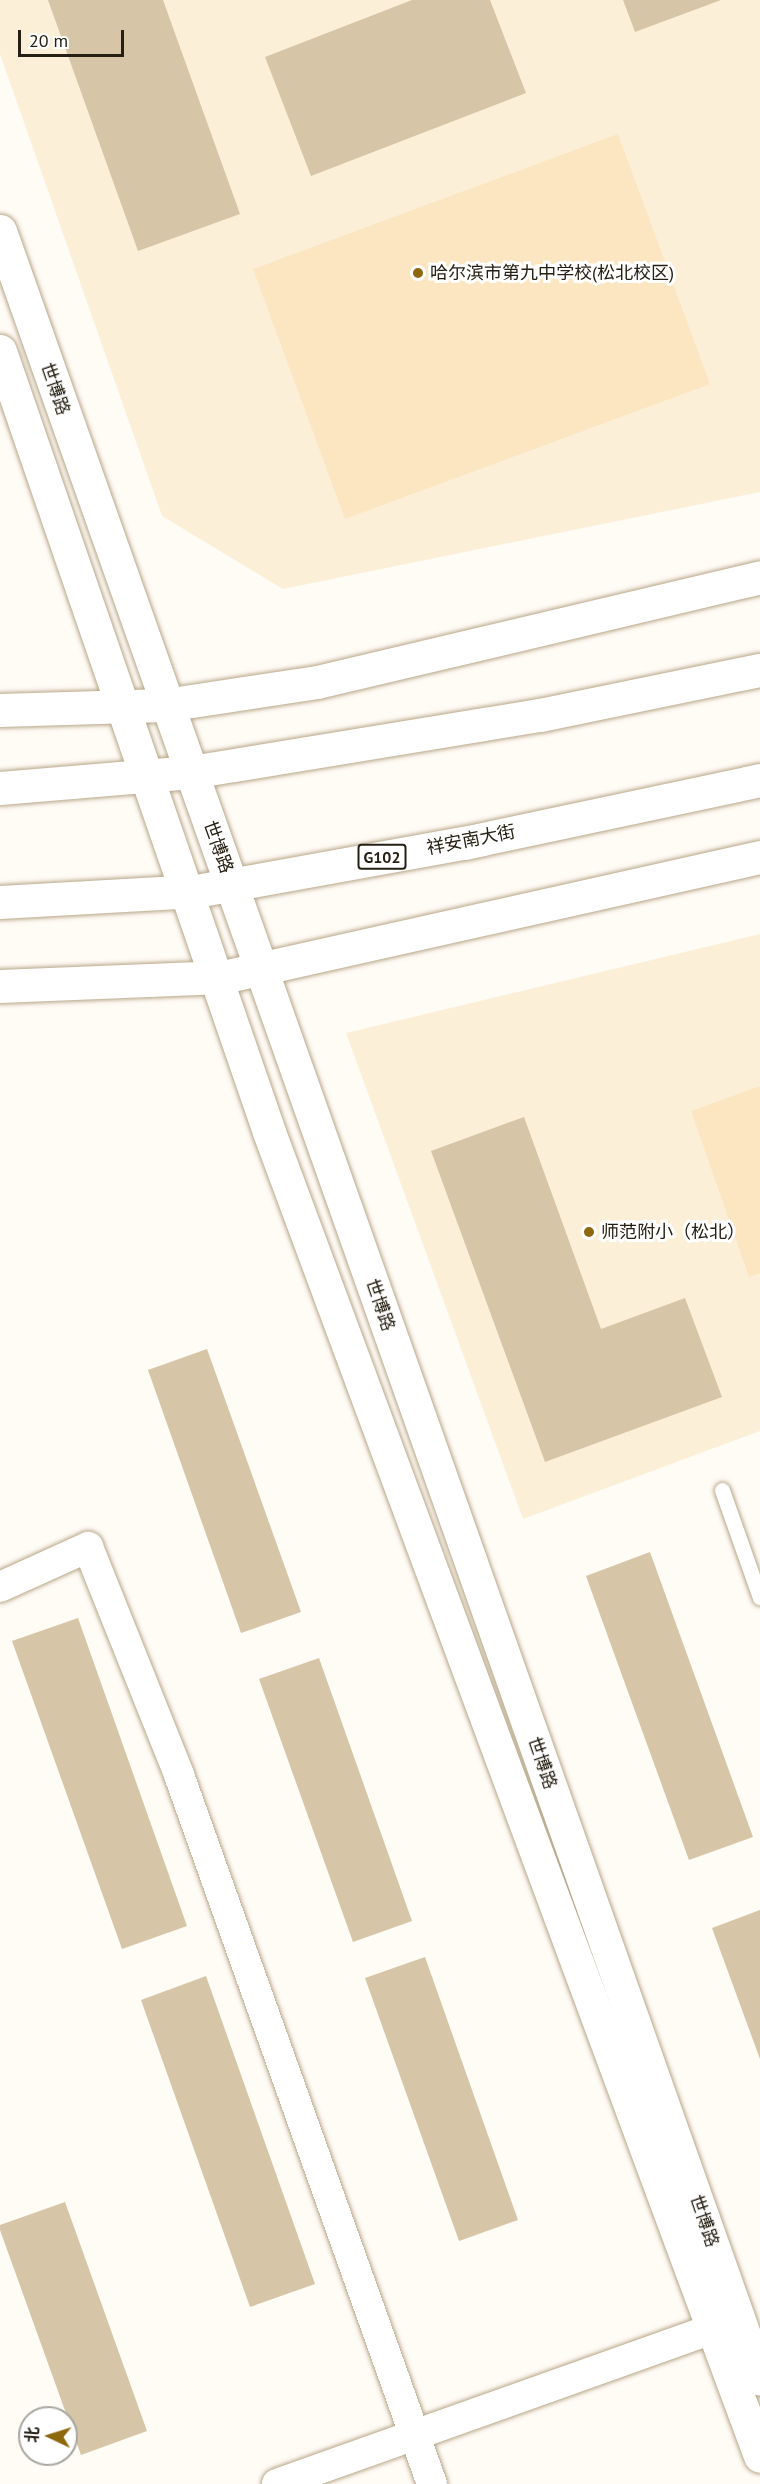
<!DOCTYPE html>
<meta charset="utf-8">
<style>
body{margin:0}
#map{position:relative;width:760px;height:2484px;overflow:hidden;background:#fffbf5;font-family:"PT Sans","Noto Sans SC",sans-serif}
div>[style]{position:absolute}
.built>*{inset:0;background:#fcefd8}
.green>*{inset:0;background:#fbe6c1}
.building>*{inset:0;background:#d6c5a6}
.roads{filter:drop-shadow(0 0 2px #b8a789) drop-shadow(0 0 2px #b8a789)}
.service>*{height:15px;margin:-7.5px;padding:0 7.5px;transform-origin:7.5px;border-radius:7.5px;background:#fff}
.minor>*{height:30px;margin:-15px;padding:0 15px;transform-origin:15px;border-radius:15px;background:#fff}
.secondary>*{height:33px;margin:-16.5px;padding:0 16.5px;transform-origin:16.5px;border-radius:16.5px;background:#fff}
.trunk>*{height:33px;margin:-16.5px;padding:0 16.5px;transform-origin:16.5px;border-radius:16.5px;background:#fff}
.dots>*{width:16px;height:16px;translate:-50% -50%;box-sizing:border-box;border:3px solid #fff;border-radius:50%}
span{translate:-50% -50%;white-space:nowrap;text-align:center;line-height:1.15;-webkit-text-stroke:6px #fff;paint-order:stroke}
.shield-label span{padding:2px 4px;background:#fff;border:2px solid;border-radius:4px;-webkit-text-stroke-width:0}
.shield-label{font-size:16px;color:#262014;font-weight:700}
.poi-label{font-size:18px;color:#262014}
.left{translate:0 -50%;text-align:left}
.street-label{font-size:18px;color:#262014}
.north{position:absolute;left:18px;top:2406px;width:60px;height:60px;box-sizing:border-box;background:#fff;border:2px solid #a8a6a1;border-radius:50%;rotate:274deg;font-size:16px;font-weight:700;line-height:24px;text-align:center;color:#262014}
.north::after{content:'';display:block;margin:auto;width:21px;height:27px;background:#8e680c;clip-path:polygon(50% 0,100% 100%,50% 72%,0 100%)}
.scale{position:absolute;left:18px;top:30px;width:106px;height:27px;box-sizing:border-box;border:3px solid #262014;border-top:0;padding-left:8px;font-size:18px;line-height:21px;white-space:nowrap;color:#262014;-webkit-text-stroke:4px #fff;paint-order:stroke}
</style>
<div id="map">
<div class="built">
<div style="clip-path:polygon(0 0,760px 0,760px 492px,283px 589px,162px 516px,0 54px)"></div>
<div style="clip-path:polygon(760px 934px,760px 1431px,523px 1519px,346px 1033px)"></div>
</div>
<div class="green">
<div style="clip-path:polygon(618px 134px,710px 384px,345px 519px,253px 269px)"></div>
<div style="clip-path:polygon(760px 1086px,760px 1273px,749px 1277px,691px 1111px)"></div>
</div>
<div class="building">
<div style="clip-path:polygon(48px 0,163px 0,240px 214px,138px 251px)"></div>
<div style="clip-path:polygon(412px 0,490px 0,526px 93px,311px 176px,265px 57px)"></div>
<div style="clip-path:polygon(623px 0,721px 0,635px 32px)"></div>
<div style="clip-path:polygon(524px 1117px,601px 1329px,685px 1298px,722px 1397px,545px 1462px,431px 1151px)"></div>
<div style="clip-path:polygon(207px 1349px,301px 1612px,241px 1633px,148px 1370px)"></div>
<div style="clip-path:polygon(650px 1552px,753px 1837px,689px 1860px,586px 1576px)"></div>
<div style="clip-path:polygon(78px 1618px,187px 1926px,122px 1949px,12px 1641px)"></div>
<div style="clip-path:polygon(319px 1658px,412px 1921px,353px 1942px,259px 1679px)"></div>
<div style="clip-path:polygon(760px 1910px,760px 2059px,712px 1928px)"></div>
<div style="clip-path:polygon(425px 1957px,518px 2220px,459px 2241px,365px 1978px)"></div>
<div style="clip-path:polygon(206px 1976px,315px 2284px,250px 2307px,141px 2000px)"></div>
<div style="clip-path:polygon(65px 2202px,147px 2431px,81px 2455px,0 2230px,0 2225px)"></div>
</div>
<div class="roads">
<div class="service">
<div style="left:722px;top:1490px;width:114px;rotate:70.6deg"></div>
</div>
<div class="minor">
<div style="left:0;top:1587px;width:97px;rotate:-24.4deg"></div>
<div style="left:88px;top:1547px;width:245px;rotate:68.2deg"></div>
<div style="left:179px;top:1775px;width:753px;rotate:70.36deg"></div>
<div style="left:277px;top:2484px;width:466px;rotate:-19.6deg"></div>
</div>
<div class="secondary">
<div style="left:0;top:231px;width:2278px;rotate:70.52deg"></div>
<div style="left:0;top:351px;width:826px;rotate:70.99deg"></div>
<div style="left:269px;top:1132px;width:1412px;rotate:69.65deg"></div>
</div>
<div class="trunk">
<div style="left:0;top:710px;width:165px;rotate:-1.7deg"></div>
<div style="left:165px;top:705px;width:154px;rotate:-8.6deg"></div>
<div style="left:317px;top:682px;width:455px;rotate:-13.3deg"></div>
<div style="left:0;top:788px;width:192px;rotate:-4.8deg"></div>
<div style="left:191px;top:772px;width:354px;rotate:-9.3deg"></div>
<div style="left:540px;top:715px;width:225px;rotate:-11.6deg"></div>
<div style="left:0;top:902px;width:196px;rotate:-3.2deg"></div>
<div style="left:196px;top:891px;width:272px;rotate:-10.2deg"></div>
<div style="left:464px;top:843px;width:303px;rotate:-12deg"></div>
<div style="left:0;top:986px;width:223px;rotate:-2.3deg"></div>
<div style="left:223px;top:977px;width:550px;rotate:-12.6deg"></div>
</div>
</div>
<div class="dots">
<div style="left:418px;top:273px;background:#8e680c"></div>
<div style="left:589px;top:1232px;background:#8e680c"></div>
</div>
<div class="shield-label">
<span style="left:382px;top:857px">G102</span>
</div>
<div class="poi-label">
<span class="left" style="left:430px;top:273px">哈尔滨市第九中学校(松北校区)</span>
<span class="left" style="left:601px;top:1232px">师范附小（松北）</span>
</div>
<div class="street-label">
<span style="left:55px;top:389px;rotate:71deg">世博路</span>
<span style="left:471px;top:840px;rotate:-11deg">祥安南大街</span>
<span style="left:218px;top:847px;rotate:70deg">世博路</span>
<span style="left:380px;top:1305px;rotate:71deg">世博路</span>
<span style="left:542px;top:1763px;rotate:71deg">世博路</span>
<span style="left:704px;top:2221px;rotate:71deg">世博路</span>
</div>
<div class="north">北</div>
<div class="scale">20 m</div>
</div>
